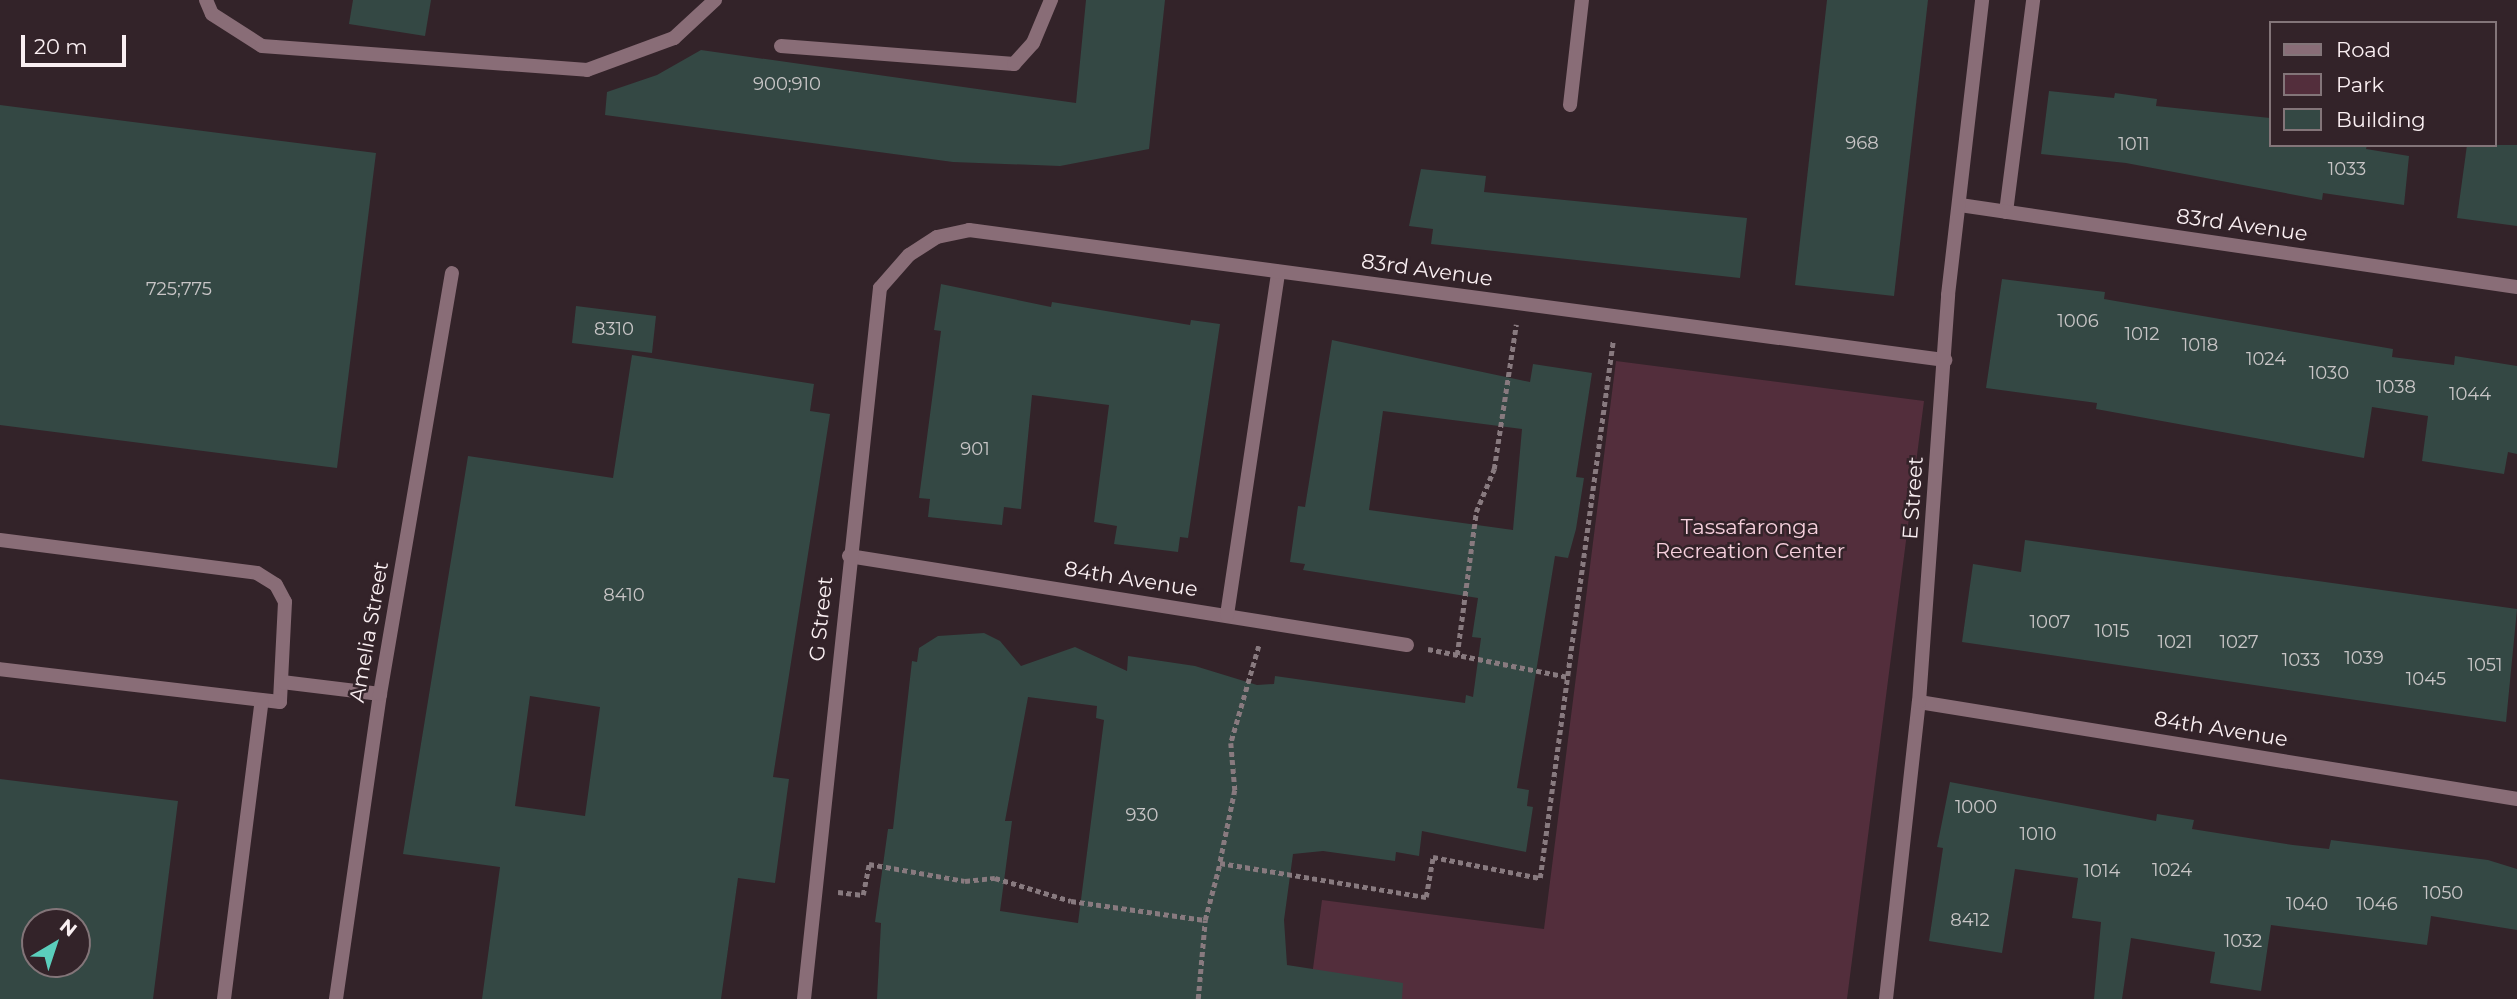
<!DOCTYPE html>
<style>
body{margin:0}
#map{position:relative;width:2517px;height:999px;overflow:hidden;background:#332329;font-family:Montserrat,sans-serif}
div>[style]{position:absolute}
.green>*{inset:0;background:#532e3c}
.building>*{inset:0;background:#344844}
.path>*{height:4.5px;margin-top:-2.25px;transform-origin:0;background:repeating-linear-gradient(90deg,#887a7f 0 5px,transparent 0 8.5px)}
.service>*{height:14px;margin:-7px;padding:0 7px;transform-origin:7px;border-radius:7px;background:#896d77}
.minor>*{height:14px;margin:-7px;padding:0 7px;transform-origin:7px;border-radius:7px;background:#896d77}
span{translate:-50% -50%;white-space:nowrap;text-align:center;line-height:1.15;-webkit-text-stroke:5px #332329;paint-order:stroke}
.number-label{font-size:18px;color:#c8c5c6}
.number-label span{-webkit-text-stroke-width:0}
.street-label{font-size:21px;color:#faeff2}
.park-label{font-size:21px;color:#f6d0dd}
.legend{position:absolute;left:2269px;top:21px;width:228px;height:126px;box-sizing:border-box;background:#332329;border:2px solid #837579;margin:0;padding:9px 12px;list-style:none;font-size:21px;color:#faeff2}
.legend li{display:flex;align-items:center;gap:14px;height:35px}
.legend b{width:35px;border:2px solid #837579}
.north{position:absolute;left:21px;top:908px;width:70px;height:70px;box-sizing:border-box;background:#332329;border:2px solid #837579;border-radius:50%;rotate:39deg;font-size:19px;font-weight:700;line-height:28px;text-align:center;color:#faeff2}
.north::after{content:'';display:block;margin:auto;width:24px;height:32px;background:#5bcebc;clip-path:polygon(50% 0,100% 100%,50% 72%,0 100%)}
.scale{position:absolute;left:21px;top:35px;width:105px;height:32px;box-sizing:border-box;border:4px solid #faeff2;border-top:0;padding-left:9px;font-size:21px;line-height:24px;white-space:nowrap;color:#faeff2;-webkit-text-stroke:5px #332329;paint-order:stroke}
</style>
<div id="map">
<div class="green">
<div style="clip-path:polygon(1616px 361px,1924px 401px,1847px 999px,1309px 999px,1322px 900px,1544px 929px)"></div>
</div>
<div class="building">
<div style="clip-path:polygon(353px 0,431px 0,425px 36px,349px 24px)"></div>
<div style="clip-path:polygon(1086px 0,1165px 0,1149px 149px,1060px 166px,953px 162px,605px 115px,607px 92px,657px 75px,701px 50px,1076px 103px)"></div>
<div style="clip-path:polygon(1827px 0,1928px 0,1894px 296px,1795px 285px)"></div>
<div style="clip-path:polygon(2049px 91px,2114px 98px,2115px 93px,2157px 99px,2156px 106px,2270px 118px,2270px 145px,2367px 145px,2366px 149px,2409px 156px,2404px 205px,2323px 193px,2322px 200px,2126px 163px,2041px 154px)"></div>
<div style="clip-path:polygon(0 105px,376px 153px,337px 468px,0 425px)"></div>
<div style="clip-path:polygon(2467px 145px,2517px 145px,2517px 226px,2457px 218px)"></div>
<div style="clip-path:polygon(1421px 169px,1486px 176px,1484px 192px,1747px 218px,1740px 278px,1431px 244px,1433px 229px,1409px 226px)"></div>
<div style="clip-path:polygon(2002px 279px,2105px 292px,2104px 299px,2393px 349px,2392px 357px,2454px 365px,2455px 356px,2517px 366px,2517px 454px,2508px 452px,2504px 474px,2422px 461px,2428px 416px,2372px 407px,2364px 458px,2096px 409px,2097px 403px,1986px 388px)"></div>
<div style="clip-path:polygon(941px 284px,1051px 307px,1052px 302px,1190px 325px,1191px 320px,1220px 324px,1188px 538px,1180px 537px,1178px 552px,1114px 544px,1117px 526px,1094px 522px,1109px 405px,1032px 395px,1021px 509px,1004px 507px,1002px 525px,928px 517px,930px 499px,919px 498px,941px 331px,934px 330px)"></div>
<div style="clip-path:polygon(576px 306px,656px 316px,652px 353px,572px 343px)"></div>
<div style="clip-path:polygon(evenodd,1332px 340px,1530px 382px,1533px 364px,1592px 373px,1576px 477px,1584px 478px,1576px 529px,1568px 558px,1555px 556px,1517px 788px,1529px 790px,1527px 806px,1533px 807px,1526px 852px,1422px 831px,1419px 856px,1396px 852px,1395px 861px,1323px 851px,1293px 854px,1284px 920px,1287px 965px,1403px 983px,1402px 999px,877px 999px,881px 923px,875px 922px,888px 829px,893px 829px,912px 661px,917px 662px,919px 648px,938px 636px,984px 633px,1000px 641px,1021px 666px,1075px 647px,1127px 671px,1128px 656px,1195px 666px,1257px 685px,1274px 684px,1275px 676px,1465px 703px,1466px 695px,1473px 697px,1481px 638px,1472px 637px,1478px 598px,1303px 570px,1305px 564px,1290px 562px,1298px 506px,1305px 507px,1332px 340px,1383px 411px,1522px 429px,1513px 530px,1369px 510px,1383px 411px,1332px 340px,1028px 697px,1097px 706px,1096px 718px,1104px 720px,1078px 923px,1000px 911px,1012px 821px,1005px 821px,1028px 697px)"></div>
<div style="clip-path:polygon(evenodd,632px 355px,814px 384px,810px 411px,830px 414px,773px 777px,789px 779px,775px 883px,738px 878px,721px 999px,482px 999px,500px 867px,403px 854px,468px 456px,613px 478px,632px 355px,530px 696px,600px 707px,585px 816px,515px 806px,530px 696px)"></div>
<div style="clip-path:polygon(2025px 540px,2517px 609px,2506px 722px,1962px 642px,1973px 564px,2021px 572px)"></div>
<div style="clip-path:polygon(evenodd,0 779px,178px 801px,153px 999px,0 999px,0 779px,35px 922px,77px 922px,77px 964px,35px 964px,35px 922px)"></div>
<div style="clip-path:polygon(1950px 782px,2156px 821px,2157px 814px,2194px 820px,2192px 829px,2293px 845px,2329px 849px,2331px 840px,2488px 860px,2517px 869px,2517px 930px,2431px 916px,2427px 945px,2271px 925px,2261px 991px,2210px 983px,2215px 952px,2131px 938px,2122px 999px,2094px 999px,2101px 922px,2072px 918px,2078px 878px,2015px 869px,2002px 953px,1929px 941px,1943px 848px,1937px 847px)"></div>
</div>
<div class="path">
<div style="left:1259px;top:646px;width:101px;rotate:106.1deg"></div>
<div style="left:1231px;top:743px;width:47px;rotate:85.1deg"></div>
<div style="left:1235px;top:790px;width:75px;rotate:101.6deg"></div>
<div style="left:1220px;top:863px;width:209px;rotate:9.4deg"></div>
<div style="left:1426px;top:897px;width:41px;rotate:-80.1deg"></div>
<div style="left:1433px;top:857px;width:109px;rotate:11.1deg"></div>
<div style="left:1540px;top:878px;width:542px;rotate:-82.26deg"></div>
<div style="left:1428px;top:649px;width:143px;rotate:11.3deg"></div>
<div style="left:1457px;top:655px;width:144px;rotate:-82.4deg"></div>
<div style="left:1476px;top:512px;width:47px;rotate:-67.3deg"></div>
<div style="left:1494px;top:469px;width:146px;rotate:-81.3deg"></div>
<div style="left:838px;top:892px;width:25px;rotate:7deg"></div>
<div style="left:863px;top:895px;width:32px;rotate:-79deg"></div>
<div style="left:869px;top:864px;width:97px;rotate:10deg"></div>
<div style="left:965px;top:881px;width:30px;rotate:-6deg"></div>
<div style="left:995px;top:878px;width:79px;rotate:16.8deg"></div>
<div style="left:1071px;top:901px;width:135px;rotate:8.1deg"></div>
<div style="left:1198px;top:999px;width:79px;rotate:-84.9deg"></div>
<div style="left:1205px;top:920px;width:59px;rotate:-75.3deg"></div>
</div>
<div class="service">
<div style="left:206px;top:0;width:15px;rotate:67deg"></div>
<div style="left:212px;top:14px;width:59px;rotate:32.6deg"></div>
<div style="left:262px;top:46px;width:326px;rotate:4.2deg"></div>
<div style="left:587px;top:70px;width:93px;rotate:-20.2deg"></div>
<div style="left:674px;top:38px;width:56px;rotate:-42.8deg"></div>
<div style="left:781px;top:46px;width:234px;rotate:4.4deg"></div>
<div style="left:1014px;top:64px;width:28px;rotate:-48deg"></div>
<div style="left:1033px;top:43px;width:47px;rotate:-67.3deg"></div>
<div style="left:1570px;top:105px;width:106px;rotate:-83.5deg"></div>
<div style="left:2006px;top:212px;width:214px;rotate:-82.7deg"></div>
<div style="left:0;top:540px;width:259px;rotate:7.3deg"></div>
<div style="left:257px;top:573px;width:22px;rotate:32deg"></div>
<div style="left:276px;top:585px;width:19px;rotate:62deg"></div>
<div style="left:285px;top:602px;width:100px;rotate:92.9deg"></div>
<div style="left:280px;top:702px;width:282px;rotate:-173.3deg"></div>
<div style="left:282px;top:682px;width:99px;rotate:7deg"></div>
<div style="left:224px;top:999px;width:301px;rotate:-82.8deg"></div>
</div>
<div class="minor">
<div style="left:1960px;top:205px;width:563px;rotate:8.37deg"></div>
<div style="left:849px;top:556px;width:565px;rotate:9.06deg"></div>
<div style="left:1227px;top:615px;width:347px;rotate:-81.5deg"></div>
<div style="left:1919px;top:702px;width:606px;rotate:9.21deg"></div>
<div style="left:336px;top:999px;width:308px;rotate:-81.8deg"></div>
<div style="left:380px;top:694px;width:427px;rotate:-80.3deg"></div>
<div style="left:804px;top:999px;width:715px;rotate:-83.9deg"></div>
<div style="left:880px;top:288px;width:44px;rotate:-48.7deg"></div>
<div style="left:909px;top:255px;width:33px;rotate:-33deg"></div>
<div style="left:937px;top:237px;width:33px;rotate:-12deg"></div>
<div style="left:969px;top:230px;width:985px;rotate:7.59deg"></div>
<div style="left:1886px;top:999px;width:299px;rotate:-83.7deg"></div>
<div style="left:1919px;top:702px;width:408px;rotate:-85.9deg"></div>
<div style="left:1948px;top:295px;width:297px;rotate:-83.4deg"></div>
</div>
<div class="number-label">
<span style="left:787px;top:84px">900;910</span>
<span style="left:1862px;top:143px">968</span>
<span style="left:2134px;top:144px">1011</span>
<span style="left:2347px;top:169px">1033</span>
<span style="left:179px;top:289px">725;775</span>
<span style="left:2078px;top:321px">1006</span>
<span style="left:614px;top:329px">8310</span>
<span style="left:2142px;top:334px">1012</span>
<span style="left:2200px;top:345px">1018</span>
<span style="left:2266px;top:359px">1024</span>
<span style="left:2329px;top:373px">1030</span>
<span style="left:2396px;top:387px">1038</span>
<span style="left:2470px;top:394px">1044</span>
<span style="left:975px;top:449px">901</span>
<span style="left:624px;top:595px">8410</span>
<span style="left:2050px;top:622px">1007</span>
<span style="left:2112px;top:631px">1015</span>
<span style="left:2175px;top:642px">1021</span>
<span style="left:2239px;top:642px">1027</span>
<span style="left:2364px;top:658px">1039</span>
<span style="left:2301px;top:660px">1033</span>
<span style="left:2485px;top:665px">1051</span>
<span style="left:2426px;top:679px">1045</span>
<span style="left:1976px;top:807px">1000</span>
<span style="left:1142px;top:815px">930</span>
<span style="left:2038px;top:834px">1010</span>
<span style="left:2172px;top:870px">1024</span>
<span style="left:2102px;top:871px">1014</span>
<span style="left:2443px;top:893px">1050</span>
<span style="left:2307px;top:904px">1040</span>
<span style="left:2377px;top:904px">1046</span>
<span style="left:1970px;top:920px">8412</span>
<span style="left:2243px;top:941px">1032</span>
</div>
<div class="street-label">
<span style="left:2242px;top:225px;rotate:8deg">83rd Avenue</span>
<span style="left:1427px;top:270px;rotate:8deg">83rd Avenue</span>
<span style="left:1913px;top:498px;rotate:-86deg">E Street</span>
<span style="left:1131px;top:579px;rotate:9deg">84th Avenue</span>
<span style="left:821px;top:619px;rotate:-84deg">G Street</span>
<span style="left:369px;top:632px;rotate:-80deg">Amelia Street</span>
<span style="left:2221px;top:729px;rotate:9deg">84th Avenue</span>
</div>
<div class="park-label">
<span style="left:1750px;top:539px">Tassafaronga<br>Recreation Center</span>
</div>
<ul class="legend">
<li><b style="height:9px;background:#896d77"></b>Road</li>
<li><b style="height:19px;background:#532e3c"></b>Park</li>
<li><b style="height:19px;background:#344844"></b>Building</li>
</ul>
<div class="north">N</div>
<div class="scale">20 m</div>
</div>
